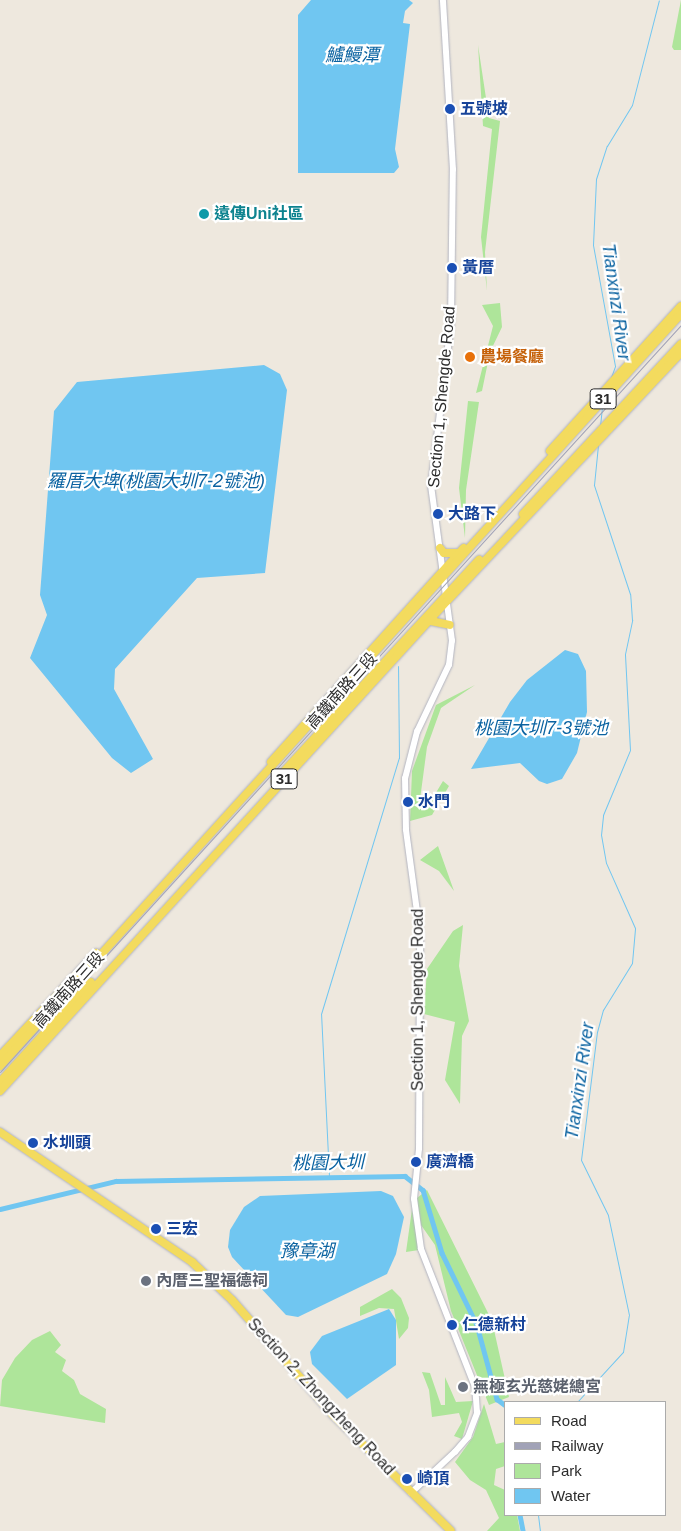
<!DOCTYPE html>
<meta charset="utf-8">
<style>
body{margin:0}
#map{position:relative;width:681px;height:1531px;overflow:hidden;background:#eee8de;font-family:Arial,"Noto Sans TC",sans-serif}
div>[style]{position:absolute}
.green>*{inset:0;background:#aee59a}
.water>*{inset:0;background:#70c6f1}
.stream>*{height:1px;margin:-0.5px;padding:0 0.5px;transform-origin:0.5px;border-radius:0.5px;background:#70c6f1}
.canal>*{height:4.5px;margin:-2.25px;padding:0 2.25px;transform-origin:2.25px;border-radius:2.25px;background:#70c6f1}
.roads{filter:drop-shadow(0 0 1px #b2b4c0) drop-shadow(0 0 1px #b2b4c0)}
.minor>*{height:5.5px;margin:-2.75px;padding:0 2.75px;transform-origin:2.75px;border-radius:2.75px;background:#fff}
.major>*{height:8px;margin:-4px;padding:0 4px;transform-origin:4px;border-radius:4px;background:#f3db5e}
.rail>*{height:1px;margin:-0.5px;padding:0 0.5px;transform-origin:0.5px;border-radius:0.5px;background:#a1a2b7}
.dots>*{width:14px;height:14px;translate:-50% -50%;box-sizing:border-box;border:2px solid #fff;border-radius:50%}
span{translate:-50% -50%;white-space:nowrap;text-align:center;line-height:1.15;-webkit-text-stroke:4.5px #fff;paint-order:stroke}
.shield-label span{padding:1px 4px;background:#fff;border:1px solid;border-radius:4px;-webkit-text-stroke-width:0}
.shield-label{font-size:15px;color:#2c2c2c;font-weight:700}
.transit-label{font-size:16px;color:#164399;font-weight:700}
.left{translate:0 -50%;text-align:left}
.culture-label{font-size:16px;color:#0d838f;font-weight:700}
.food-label{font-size:16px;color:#c56008;font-weight:700}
.street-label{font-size:16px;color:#2c2c2c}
.worship-label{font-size:16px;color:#5b616d;font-weight:700}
.water-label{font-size:18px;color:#0b63a1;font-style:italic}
.legend{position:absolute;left:504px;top:1401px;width:162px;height:115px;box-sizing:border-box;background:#fff;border:1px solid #ababab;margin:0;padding:6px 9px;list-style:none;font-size:15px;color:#2c2c2c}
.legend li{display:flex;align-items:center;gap:10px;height:25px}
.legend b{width:25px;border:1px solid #ababab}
</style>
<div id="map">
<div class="green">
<div style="clip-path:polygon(681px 0,681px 50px,674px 50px,672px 47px)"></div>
<div style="clip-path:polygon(478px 45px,489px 118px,500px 121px,485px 252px,487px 291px,481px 237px,492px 129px,483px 126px)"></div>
<div style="clip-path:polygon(500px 303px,502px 327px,490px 352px,482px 391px,476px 393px,493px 326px,482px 305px)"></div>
<div style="clip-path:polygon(468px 401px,479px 402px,466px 490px,465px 538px,459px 488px)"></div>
<div style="clip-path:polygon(475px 685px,441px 708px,427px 747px,419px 807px,428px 806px,443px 781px,449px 786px,432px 815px,410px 821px,412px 771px,436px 705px)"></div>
<div style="clip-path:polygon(438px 846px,454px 891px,439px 871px,420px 860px)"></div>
<div style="clip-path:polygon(463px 925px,459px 966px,469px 1021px,462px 1036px,460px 1104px,445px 1080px,455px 1022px,424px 1014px,427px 969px,453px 931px)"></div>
<div style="clip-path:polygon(427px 1190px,492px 1321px,509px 1397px,489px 1405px,451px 1311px,435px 1245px,421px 1225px,417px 1198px)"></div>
<div style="clip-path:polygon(412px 1209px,419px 1250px,406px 1252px)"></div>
<div style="clip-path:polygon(392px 1289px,401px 1298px,409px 1318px,408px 1328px,399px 1339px,394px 1309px,379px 1308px,360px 1316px,360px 1307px)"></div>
<div style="clip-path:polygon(50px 1331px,61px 1345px,55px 1352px,66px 1360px,62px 1371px,74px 1380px,80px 1394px,106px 1409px,105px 1423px,0 1406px,2px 1380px,15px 1358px,32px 1340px)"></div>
<div style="clip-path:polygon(422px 1372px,430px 1373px,441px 1405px,445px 1405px,445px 1377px,456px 1402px,473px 1401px,462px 1439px,454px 1436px,462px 1422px,459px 1413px,432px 1417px,429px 1390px)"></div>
<div style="clip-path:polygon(484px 1404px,496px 1444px,505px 1442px,505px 1466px,496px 1469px,494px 1485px,505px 1490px,505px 1515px,517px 1515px,520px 1531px,487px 1531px,499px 1518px,486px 1490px,470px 1480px,455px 1462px,473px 1437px)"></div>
</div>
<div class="water">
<div style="clip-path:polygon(311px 0,409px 0,413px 3px,405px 11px,403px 23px,410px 24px,395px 149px,399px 167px,394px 173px,298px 173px,298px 15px)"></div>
<div style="clip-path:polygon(264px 365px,280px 374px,287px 390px,265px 573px,197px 578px,115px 669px,114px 689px,153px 759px,131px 773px,112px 758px,30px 658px,47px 615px,40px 595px,54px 411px,77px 382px)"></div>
<div style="clip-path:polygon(565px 650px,578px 654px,586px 671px,587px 712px,577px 753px,562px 779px,547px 784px,539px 781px,520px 763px,471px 769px,510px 702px,527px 680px)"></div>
<div style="clip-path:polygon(381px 1191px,393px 1196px,404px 1217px,396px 1254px,387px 1274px,298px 1317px,286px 1315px,232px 1257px,228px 1247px,230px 1230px,244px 1207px,260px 1196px)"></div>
<div style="clip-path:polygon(389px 1309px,396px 1320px,396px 1365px,347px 1399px,312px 1364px,310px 1352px,322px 1336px)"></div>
</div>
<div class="stream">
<div style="left:610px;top:380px;width:15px;rotate:-70deg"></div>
<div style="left:615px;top:366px;width:123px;rotate:-100.3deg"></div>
<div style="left:593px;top:245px;width:66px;rotate:-87.4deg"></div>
<div style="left:596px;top:179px;width:35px;rotate:-72deg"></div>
<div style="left:607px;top:146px;width:48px;rotate:-58.6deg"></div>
<div style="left:632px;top:105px;width:108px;rotate:-75.6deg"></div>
<div style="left:600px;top:426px;width:19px;rotate:-84deg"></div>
<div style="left:329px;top:1176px;width:162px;rotate:-92.8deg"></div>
<div style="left:321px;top:1014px;width:268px;rotate:-73.1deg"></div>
<div style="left:399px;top:758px;width:92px;rotate:-90.6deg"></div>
<div style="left:577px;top:1402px;width:68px;rotate:-47.4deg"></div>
<div style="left:623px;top:1352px;width:37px;rotate:-81deg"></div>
<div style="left:629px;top:1315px;width:102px;rotate:-101.9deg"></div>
<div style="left:608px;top:1215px;width:61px;rotate:-116.1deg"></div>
<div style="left:581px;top:1160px;width:129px;rotate:-82.9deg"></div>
<div style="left:597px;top:1032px;width:23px;rotate:-75deg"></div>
<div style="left:603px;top:1010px;width:55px;rotate:-58.3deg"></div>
<div style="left:632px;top:963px;width:35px;rotate:-85deg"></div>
<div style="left:635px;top:928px;width:71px;rotate:-114deg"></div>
<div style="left:606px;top:863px;width:28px;rotate:-100deg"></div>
<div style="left:601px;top:835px;width:20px;rotate:-84deg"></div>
<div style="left:603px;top:815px;width:70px;rotate:-67.4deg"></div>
<div style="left:630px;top:750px;width:96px;rotate:-93deg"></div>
<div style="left:625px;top:654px;width:35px;rotate:-78deg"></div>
<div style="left:632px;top:620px;width:26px;rotate:-94deg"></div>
<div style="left:630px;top:594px;width:115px;rotate:-108.3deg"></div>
<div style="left:594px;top:485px;width:40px;rotate:-84.3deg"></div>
<div style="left:538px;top:1515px;width:16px;rotate:83deg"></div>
</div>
<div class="canal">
<div style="left:0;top:1209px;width:119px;rotate:-13.6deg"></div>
<div style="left:116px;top:1181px;width:289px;rotate:-1deg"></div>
<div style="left:405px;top:1176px;width:23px;rotate:38deg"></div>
<div style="left:423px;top:1190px;width:66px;rotate:73.2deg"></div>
<div style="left:442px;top:1253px;width:80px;rotate:64.1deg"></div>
<div style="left:477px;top:1325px;width:77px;rotate:74.9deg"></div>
<div style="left:497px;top:1399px;width:10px;rotate:37deg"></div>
<div style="left:520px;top:1515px;width:16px;rotate:79deg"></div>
</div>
<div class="roads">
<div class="minor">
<div style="left:411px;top:1493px;width:60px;rotate:-43deg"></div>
<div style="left:455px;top:1452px;width:20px;rotate:-49deg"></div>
<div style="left:468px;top:1437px;width:26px;rotate:-69deg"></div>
<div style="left:477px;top:1413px;width:26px;rotate:-94deg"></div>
<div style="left:475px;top:1387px;width:148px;rotate:-111.4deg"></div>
<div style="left:421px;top:1249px;width:50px;rotate:-98deg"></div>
<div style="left:414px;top:1199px;width:50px;rotate:-84.3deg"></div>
<div style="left:419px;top:1149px;width:215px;rotate:-89.7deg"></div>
<div style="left:420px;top:934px;width:105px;rotate:-97.7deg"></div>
<div style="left:406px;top:830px;width:51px;rotate:-91.1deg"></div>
<div style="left:405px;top:779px;width:49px;rotate:-75.7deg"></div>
<div style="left:417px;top:732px;width:74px;rotate:-64.5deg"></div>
<div style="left:449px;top:665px;width:24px;rotate:-83deg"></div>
<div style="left:452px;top:641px;width:156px;rotate:-97.7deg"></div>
<div style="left:431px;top:486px;width:164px;rotate:-83deg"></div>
<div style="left:451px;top:323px;width:153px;rotate:-89.3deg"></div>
<div style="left:453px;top:170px;width:170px;rotate:-93.4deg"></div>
</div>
<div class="major">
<div style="left:550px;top:451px;width:195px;rotate:-47.9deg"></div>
<div style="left:523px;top:514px;width:232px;rotate:-47.1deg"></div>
<div style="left:440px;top:548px;width:6px;rotate:51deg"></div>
<div style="left:444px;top:553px;width:16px"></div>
<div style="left:431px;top:621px;width:19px;rotate:12deg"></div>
<div style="left:271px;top:762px;width:288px;rotate:-48deg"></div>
<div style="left:275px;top:781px;width:301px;rotate:-47.3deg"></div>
<div style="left:0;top:1056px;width:141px;rotate:-47deg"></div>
<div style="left:0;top:1066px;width:1015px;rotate:-47.84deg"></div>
<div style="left:0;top:1082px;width:135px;rotate:-47.7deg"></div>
<div style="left:0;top:1091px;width:663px;rotate:-47.63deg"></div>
<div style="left:447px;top:601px;width:341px;rotate:-46.7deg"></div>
<div style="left:0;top:1132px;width:232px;rotate:34.1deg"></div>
<div style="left:192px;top:1262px;width:55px;rotate:43.5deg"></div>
<div style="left:232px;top:1300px;width:153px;rotate:48.7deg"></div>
<div style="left:333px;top:1415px;width:165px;rotate:44.5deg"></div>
</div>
</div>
<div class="rail">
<div style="left:0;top:1072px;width:1011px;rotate:-47.65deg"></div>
</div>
<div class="dots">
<div style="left:450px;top:109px;background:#1a4fb4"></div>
<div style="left:204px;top:214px;background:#0f9aa8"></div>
<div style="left:452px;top:268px;background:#1a4fb4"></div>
<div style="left:470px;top:357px;background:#e8710a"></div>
<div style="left:438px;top:514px;background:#1a4fb4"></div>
<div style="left:408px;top:802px;background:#1a4fb4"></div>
<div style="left:33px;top:1143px;background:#1a4fb4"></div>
<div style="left:416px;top:1162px;background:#1a4fb4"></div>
<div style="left:156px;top:1229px;background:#1a4fb4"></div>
<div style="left:146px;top:1281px;background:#6b7280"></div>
<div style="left:452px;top:1325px;background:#1a4fb4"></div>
<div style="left:463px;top:1387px;background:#6b7280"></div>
<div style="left:407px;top:1479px;background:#1a4fb4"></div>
</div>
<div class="shield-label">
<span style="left:603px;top:399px">31</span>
<span style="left:284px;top:779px">31</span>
</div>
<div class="transit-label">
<span class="left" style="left:460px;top:109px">五號坡</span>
<span class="left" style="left:462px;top:268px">黃厝</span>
<span class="left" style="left:448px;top:514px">大路下</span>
<span class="left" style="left:418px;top:802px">水門</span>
<span class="left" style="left:43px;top:1143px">水圳頭</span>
<span class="left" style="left:426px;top:1162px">廣濟橋</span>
<span class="left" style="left:166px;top:1229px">三宏</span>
<span class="left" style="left:462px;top:1325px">仁德新村</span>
<span class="left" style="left:417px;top:1479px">崎頂</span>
</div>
<div class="culture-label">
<span class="left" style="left:214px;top:214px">遠傳Uni社區</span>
</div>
<div class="food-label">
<span class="left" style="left:480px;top:357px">農場餐廳</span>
</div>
<div class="street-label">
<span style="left:442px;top:397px;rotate:-85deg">Section 1, Shengde Road</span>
<span style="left:342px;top:691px;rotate:-48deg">高鐵南路三段</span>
<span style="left:69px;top:990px;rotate:-48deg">高鐵南路三段</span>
<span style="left:418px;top:1000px;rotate:-90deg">Section 1, Shengde Road</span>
<span style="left:321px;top:1397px;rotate:47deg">Section 2, Zhongzheng Road</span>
</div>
<div class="worship-label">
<span class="left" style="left:156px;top:1281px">內厝三聖福德祠</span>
<span class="left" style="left:473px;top:1387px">無極玄光慈姥總宮</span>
</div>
<div class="water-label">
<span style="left:352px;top:55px">鱸鰻潭</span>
<span style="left:616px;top:302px;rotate:82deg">Tianxinzi River</span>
<span style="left:156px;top:481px">羅厝大埤(桃園大圳7-2號池)</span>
<span style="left:541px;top:728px">桃園大圳7-3號池</span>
<span style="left:580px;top:1081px;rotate:-82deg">Tianxinzi River</span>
<span style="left:328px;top:1163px;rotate:-1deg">桃園大圳</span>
<span style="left:307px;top:1251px">豫章湖</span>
</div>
<ul class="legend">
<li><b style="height:6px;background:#f3db5e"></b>Road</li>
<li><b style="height:6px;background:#a1a2b7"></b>Railway</li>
<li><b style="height:14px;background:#aee59a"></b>Park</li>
<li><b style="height:14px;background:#70c6f1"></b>Water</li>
</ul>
</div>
